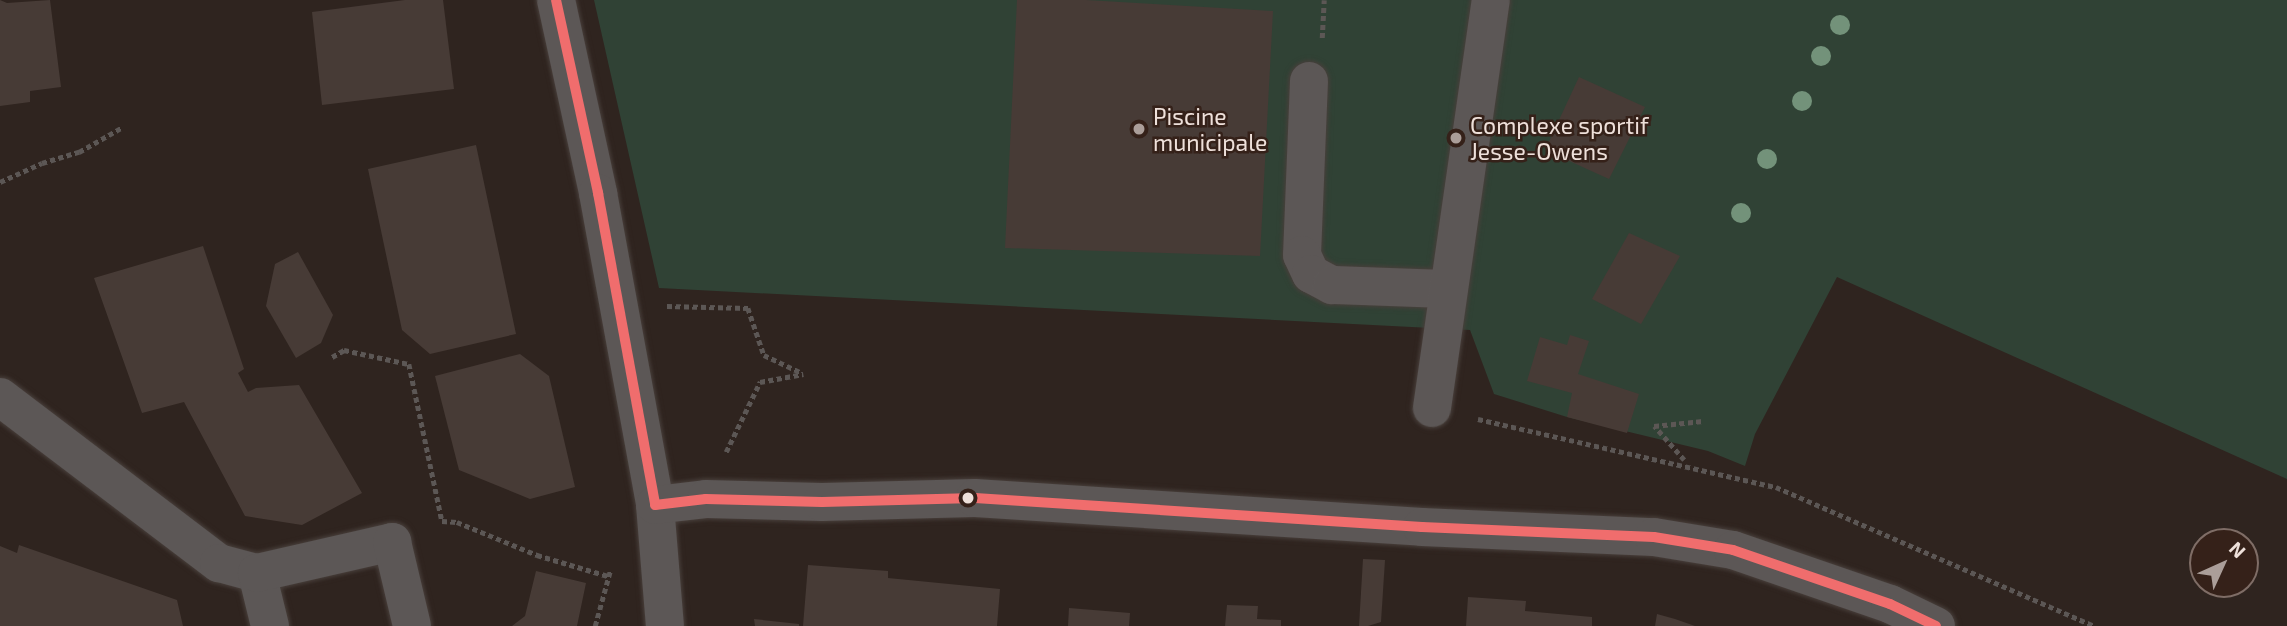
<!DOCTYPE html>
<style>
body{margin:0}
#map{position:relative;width:2287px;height:626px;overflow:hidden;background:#2f241f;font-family:"Exo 2",sans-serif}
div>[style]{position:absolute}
.green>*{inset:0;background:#304235}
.building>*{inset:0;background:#473b36}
.path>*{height:4.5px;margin-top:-2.25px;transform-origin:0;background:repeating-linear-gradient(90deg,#5c5755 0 5px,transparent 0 8.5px)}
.roads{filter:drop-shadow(0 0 2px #483f3b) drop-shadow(0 0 2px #483f3b)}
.minor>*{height:38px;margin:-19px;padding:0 19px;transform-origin:19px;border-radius:19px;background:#5c5756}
.bus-1>*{height:10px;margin:-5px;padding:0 5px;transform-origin:5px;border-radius:5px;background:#f06d6d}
.trees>*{width:20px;height:20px;margin:-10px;border-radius:50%;background:#73927a}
.dots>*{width:19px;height:19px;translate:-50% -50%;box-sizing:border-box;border:4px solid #352119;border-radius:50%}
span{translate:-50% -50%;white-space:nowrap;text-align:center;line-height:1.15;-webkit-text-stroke:5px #352119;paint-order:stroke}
.poi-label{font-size:23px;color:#eee0da}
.left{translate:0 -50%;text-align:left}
.north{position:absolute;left:2189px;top:528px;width:70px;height:70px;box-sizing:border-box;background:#352119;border:2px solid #7f6d66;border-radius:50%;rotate:45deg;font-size:19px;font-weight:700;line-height:28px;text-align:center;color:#eee0da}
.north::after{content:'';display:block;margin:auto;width:24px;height:32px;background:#ab9e99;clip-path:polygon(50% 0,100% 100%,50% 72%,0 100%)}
</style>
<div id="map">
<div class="green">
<div style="clip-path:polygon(594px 0,2287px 0,2287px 479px,1837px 277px,1755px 434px,1745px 466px,1708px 451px,1567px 417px,1494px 394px,1470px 330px,659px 288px)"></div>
</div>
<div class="building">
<div style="clip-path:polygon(0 0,7px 3px,50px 0,61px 87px,30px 91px,30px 102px,0 106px)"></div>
<div style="clip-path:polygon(405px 0,443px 0,454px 89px,322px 105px,312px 12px)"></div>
<div style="clip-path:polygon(1017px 0,1086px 0,1273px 11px,1260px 256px,1005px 248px)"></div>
<div style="clip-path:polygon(1579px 77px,1645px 107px,1609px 179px,1545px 150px)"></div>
<div style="clip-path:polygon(476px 145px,516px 334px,430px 354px,402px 330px,368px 169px)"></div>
<div style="clip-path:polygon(1629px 233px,1680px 256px,1641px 324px,1592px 299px)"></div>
<div style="clip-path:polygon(203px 246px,244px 369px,238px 373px,248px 392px,256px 388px,299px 385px,362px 493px,302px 525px,245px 516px,184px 402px,142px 413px,94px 278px)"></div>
<div style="clip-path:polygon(298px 252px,333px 315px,321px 343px,296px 358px,266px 306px,275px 264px)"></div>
<div style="clip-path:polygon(1570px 335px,1589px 341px,1578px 374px,1639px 394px,1627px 433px,1567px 417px,1572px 393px,1527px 381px,1540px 337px,1567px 345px)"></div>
<div style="clip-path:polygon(520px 354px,549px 376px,575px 487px,530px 499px,459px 470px,435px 376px)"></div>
<div style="clip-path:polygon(19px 545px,177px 600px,183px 626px,0 626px,0 546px,17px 553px)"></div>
<div style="clip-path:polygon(1363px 559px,1385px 560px,1381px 622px,1368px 626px,1359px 626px)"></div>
<div style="clip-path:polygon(808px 565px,888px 571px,888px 578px,1000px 589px,997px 626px,803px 626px)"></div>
<div style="clip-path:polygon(536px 571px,586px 583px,577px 626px,512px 626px,525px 616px)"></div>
<div style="clip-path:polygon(1468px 597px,1526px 601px,1525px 611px,1592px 617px,1592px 626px,1466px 626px)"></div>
<div style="clip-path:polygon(1227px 605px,1258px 606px,1257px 619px,1281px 620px,1281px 626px,1225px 626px)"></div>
<div style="clip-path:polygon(1069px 608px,1130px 613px,1129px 626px,1068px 626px)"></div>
<div style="clip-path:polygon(1657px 614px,1675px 619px,1695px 626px,1655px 626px)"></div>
<div style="clip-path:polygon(754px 619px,799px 624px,799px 626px,755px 626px)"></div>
</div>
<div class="path">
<div style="left:1322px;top:38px;width:38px;rotate:-87deg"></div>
<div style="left:0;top:182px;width:46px;rotate:-24.3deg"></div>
<div style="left:42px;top:163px;width:39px;rotate:-17deg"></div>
<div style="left:79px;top:152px;width:48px;rotate:-29.7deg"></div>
<div style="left:667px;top:306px;width:81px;rotate:1.4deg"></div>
<div style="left:748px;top:308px;width:50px;rotate:71.2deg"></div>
<div style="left:764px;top:355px;width:42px;rotate:25.3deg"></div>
<div style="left:332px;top:357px;width:14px;rotate:-30deg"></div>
<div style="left:344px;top:350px;width:66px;rotate:12.2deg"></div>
<div style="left:409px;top:364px;width:160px;rotate:78.1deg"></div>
<div style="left:442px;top:521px;width:15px;rotate:4deg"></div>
<div style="left:457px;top:522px;width:87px;rotate:22.4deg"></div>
<div style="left:537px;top:555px;width:74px;rotate:16.5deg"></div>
<div style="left:1478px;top:419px;width:306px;rotate:12.9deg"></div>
<div style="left:1776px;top:487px;width:347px;rotate:23.6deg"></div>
<div style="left:726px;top:452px;width:78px;rotate:-64.1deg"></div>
<div style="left:760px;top:382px;width:44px;rotate:-10.5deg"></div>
<div style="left:1684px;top:460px;width:45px;rotate:-131.4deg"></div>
<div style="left:1654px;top:426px;width:49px;rotate:-5.8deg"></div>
<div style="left:595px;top:626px;width:57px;rotate:-74.7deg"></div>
</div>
<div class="roads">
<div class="minor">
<div style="left:556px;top:0;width:198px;rotate:77.7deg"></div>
<div style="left:598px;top:193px;width:317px;rotate:79.6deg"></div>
<div style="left:655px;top:505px;width:121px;rotate:85.3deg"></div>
<div style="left:1309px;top:81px;width:174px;rotate:92.3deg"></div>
<div style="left:1302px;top:255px;width:21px;rotate:65deg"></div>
<div style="left:1311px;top:274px;width:24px;rotate:28deg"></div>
<div style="left:1332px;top:285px;width:115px;rotate:2deg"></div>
<div style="left:0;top:397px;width:275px;rotate:37.2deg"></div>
<div style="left:219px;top:563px;width:39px;rotate:15deg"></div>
<div style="left:1432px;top:408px;width:412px;rotate:-81.8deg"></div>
<div style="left:655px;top:505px;width:51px;rotate:-6.7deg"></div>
<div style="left:706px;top:499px;width:116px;rotate:1.5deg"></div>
<div style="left:822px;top:502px;width:153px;rotate:-1.5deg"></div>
<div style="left:975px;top:498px;width:448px;rotate:3.7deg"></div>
<div style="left:1422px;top:527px;width:232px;rotate:2.5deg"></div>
<div style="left:1654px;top:537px;width:80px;rotate:9.3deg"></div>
<div style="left:1733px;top:550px;width:166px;rotate:19deg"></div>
<div style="left:1890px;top:604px;width:51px;rotate:25.6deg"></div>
<div style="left:270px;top:626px;width:55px;rotate:-103.8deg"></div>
<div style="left:257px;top:573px;width:139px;rotate:-12.9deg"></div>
<div style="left:392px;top:542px;width:86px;rotate:76.6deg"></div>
</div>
</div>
<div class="bus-1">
<div style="left:556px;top:0;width:198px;rotate:77.7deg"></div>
<div style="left:598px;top:193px;width:317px;rotate:79.6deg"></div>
<div style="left:655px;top:505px;width:51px;rotate:-6.7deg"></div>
<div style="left:706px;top:499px;width:116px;rotate:1.5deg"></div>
<div style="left:822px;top:502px;width:153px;rotate:-1.5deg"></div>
<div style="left:975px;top:498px;width:448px;rotate:3.7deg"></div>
<div style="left:1422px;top:527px;width:232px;rotate:2.5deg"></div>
<div style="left:1654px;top:537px;width:80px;rotate:9.3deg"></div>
<div style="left:1733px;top:550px;width:166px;rotate:19deg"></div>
<div style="left:1890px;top:604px;width:51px;rotate:25.6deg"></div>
</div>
<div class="trees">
<div style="left:1840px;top:25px"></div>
<div style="left:1821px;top:56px"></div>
<div style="left:1802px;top:101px"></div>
<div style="left:1767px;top:159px"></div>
<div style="left:1741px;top:213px"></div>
</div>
<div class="dots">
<div style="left:1139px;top:129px;background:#ab9e99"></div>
<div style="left:1456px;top:138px;background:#ab9e99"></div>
<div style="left:968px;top:498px;background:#eee0da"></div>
</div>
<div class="poi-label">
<span class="left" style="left:1153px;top:129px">Piscine<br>municipale</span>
<span class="left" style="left:1470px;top:138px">Complexe sportif<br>Jesse-Owens</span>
</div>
<div class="north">N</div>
</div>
